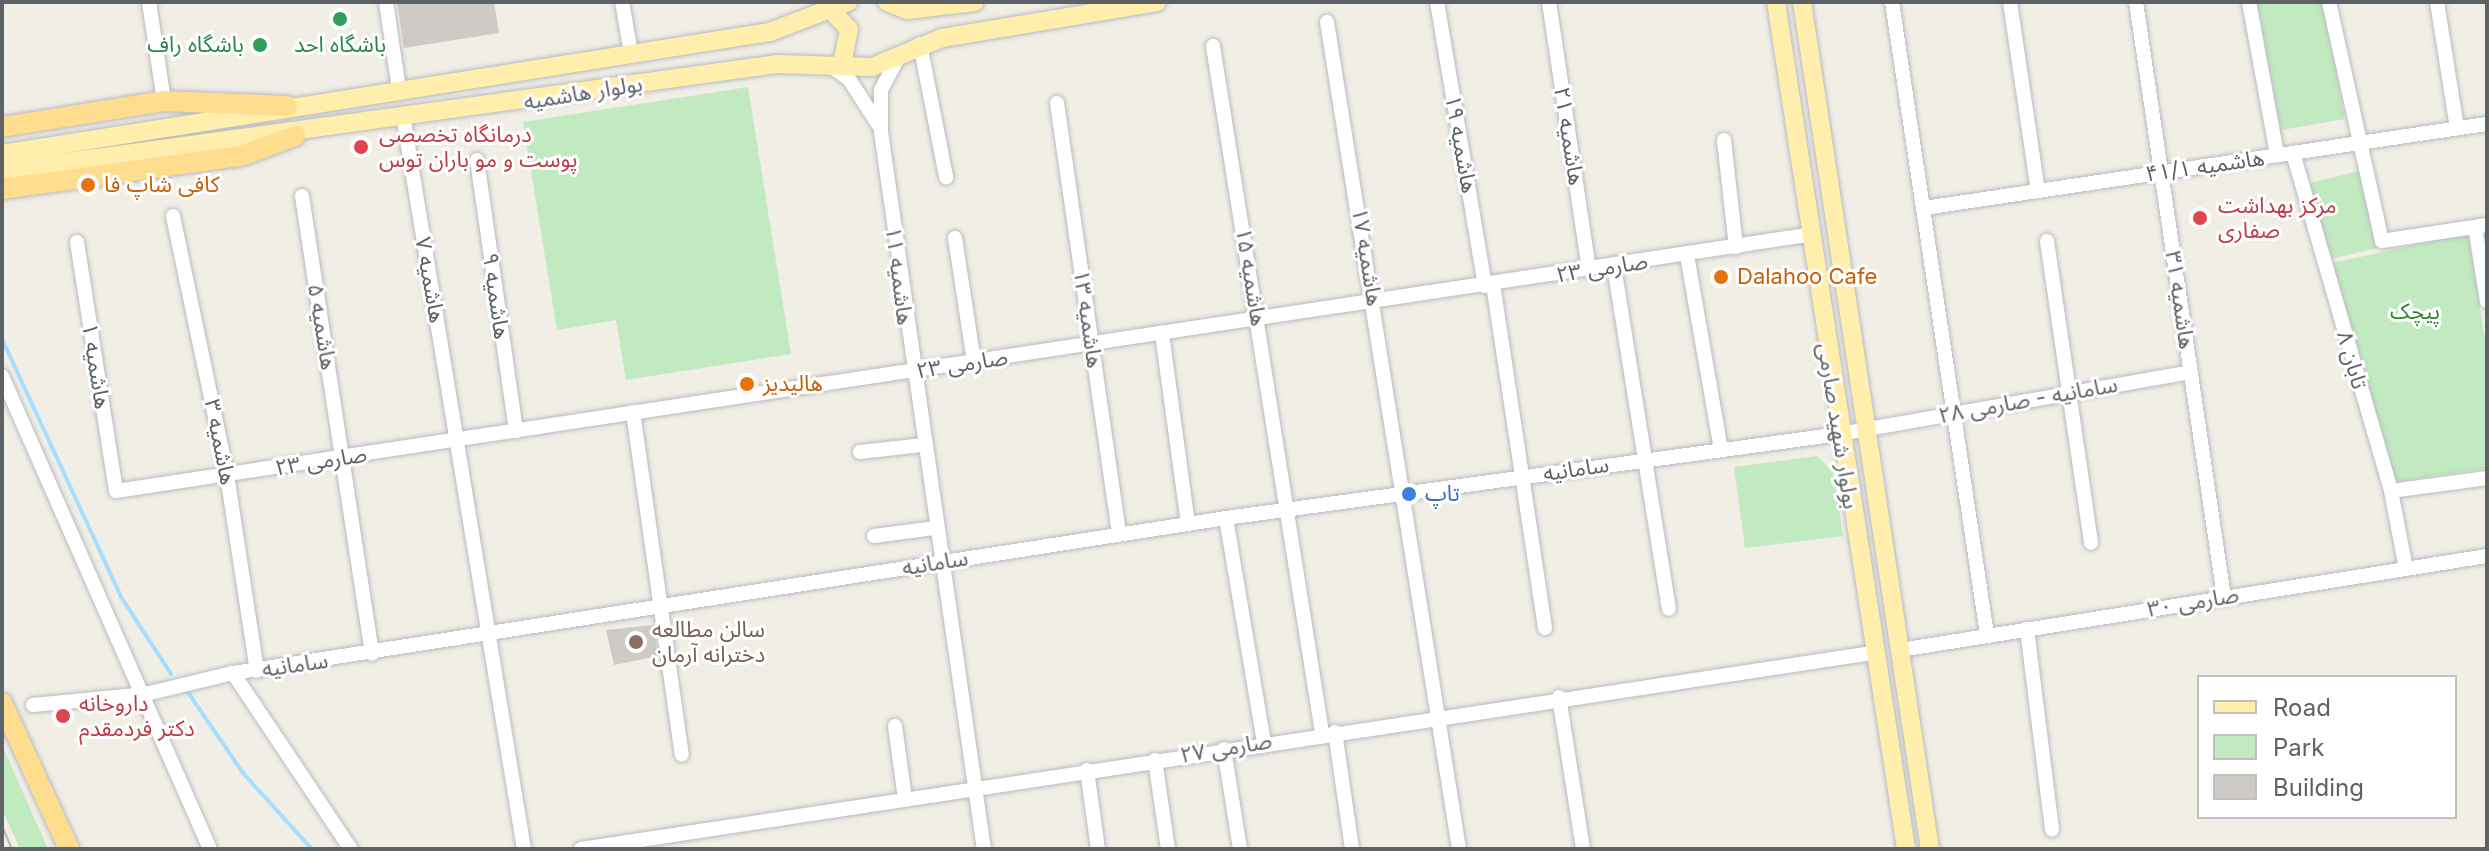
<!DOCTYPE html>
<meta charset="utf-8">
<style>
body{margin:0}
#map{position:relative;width:2489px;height:851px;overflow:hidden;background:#f1eee6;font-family:Inter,"Noto Sans Arabic",sans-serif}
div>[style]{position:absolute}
.green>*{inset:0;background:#c2eac1}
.stream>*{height:4px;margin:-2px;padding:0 2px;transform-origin:2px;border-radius:2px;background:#a7ddff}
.building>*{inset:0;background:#cecac5}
.roads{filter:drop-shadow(0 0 2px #b8bcc0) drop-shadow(0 0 2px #b8bcc0)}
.minor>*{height:14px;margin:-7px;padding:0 7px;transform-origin:7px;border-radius:7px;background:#fff}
.major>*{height:18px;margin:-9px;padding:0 9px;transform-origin:9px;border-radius:9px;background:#ffeeac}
.highway>*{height:20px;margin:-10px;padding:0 10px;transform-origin:10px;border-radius:10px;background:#ffdd8e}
.tram>*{height:2px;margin:-1px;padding:0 1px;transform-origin:1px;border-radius:1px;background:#b5b6b7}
.dots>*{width:22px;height:22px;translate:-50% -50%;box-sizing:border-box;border:4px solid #fff;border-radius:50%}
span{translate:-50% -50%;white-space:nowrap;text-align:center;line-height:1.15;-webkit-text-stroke:6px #fff;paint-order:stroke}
.leisure-label{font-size:22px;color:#27864d}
.right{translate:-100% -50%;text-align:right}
.street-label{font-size:22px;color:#5d6267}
.health-label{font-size:22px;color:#be3a42}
.left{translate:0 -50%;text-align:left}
.food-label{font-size:22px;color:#c56008}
.park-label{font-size:22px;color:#2f852f}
.shop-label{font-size:22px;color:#366cbe}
.education-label{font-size:22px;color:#785e54}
.frame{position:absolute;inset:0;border:4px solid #5d6267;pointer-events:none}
.legend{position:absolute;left:2197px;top:675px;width:260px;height:144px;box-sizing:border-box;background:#fff;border:2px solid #bec0c2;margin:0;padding:10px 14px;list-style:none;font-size:24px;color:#5d6267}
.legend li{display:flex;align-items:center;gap:16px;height:40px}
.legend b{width:40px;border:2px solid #bec0c2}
</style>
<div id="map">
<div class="green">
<div style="clip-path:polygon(2257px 2px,2323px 2px,2345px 119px,2281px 130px)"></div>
<div style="clip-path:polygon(748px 87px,791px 354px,626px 380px,616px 320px,557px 330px,523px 122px)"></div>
<div style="clip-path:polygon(2359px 171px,2377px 248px,2331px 259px,2310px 183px)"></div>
<div style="clip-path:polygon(2468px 233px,2487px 352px,2487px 468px,2396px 482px,2333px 263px)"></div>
<div style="clip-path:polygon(1817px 456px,1833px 472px,1843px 536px,1745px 548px,1734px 467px)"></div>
<div style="clip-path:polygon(2px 745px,48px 849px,20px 849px,2px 809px)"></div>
</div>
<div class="stream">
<div style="left:2px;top:339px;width:284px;rotate:65.2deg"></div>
<div style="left:121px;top:597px;width:92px;rotate:57deg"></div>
<div style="left:185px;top:688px;width:103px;rotate:55.7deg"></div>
<div style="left:243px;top:773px;width:103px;rotate:47.8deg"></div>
</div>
<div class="building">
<div style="clip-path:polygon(397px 2px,494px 2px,499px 33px,404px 48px)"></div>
<div style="clip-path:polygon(653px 625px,658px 656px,614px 665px,606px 630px)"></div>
</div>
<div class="roads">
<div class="minor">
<div style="left:149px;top:2px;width:100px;rotate:81.4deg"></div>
<div style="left:386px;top:2px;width:88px;rotate:81.5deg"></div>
<div style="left:622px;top:2px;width:52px;rotate:80deg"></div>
<div style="left:1437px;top:2px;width:288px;rotate:80.4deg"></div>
<div style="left:1549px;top:2px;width:271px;rotate:81.5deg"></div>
<div style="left:1892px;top:2px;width:640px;rotate:81.46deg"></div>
<div style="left:2010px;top:2px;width:191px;rotate:81.6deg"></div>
<div style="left:2136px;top:2px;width:601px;rotate:81.59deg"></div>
<div style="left:2249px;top:2px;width:156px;rotate:79.6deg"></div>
<div style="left:2329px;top:2px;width:245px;rotate:77.5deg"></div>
<div style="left:2382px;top:241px;width:106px;rotate:-8.7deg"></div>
<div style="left:2437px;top:2px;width:128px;rotate:81deg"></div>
<div style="left:1327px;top:22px;width:837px;rotate:80.93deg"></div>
<div style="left:920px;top:44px;width:136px;rotate:78.9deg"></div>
<div style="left:1213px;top:46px;width:696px;rotate:80.98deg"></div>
<div style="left:898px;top:58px;width:36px;rotate:118deg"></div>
<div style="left:881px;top:90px;width:42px;rotate:90deg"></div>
<div style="left:881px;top:132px;width:724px;rotate:81.83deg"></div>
<div style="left:829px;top:65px;width:24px;rotate:35deg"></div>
<div style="left:849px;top:79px;width:54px;rotate:57.2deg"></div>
<div style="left:1057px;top:103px;width:435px;rotate:81.8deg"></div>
<div style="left:404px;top:121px;width:738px;rotate:80.64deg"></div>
<div style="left:1724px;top:140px;width:108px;rotate:83.6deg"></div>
<div style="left:2293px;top:153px;width:352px;rotate:73.8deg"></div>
<div style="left:2391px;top:491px;width:79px;rotate:79.1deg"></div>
<div style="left:477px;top:160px;width:274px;rotate:81.8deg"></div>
<div style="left:302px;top:196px;width:463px;rotate:81.3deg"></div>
<div style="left:1924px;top:208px;width:569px;rotate:-8.49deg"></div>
<div style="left:173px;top:216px;width:265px;rotate:78.2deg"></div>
<div style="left:227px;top:475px;width:198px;rotate:81.3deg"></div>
<div style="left:2475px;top:227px;width:75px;rotate:80.8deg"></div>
<div style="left:955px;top:238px;width:125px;rotate:81.3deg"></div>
<div style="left:2047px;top:241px;width:305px;rotate:81.7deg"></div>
<div style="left:77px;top:242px;width:252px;rotate:81.1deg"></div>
<div style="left:116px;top:491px;width:1710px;rotate:-8.61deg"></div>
<div style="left:1687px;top:255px;width:197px;rotate:80.1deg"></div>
<div style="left:1614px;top:266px;width:347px;rotate:80.9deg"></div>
<div style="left:1493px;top:284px;width:348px;rotate:81.4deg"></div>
<div style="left:1162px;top:334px;width:191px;rotate:82.2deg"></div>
<div style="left:2px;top:376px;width:517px;rotate:66.26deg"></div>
<div style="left:633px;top:412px;width:346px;rotate:81.9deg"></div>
<div style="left:860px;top:452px;width:62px;rotate:-6.4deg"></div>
<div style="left:2391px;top:491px;width:97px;rotate:-7.7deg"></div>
<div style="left:1226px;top:518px;width:228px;rotate:80.4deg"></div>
<div style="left:874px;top:536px;width:62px;rotate:-7.5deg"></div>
<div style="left:2027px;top:629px;width:202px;rotate:82.9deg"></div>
<div style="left:1900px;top:650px;width:594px;rotate:-9.1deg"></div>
<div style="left:233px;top:673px;width:212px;rotate:56.2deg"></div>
<div style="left:1559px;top:697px;width:154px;rotate:81deg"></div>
<div style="left:33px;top:705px;width:114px;rotate:-5.6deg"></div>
<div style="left:146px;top:694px;width:89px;rotate:-13.6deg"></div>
<div style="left:233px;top:673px;width:1005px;rotate:-8.87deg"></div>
<div style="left:1226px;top:518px;width:620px;rotate:-7.79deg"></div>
<div style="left:1840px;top:434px;width:356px;rotate:-10deg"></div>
<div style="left:895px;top:726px;width:74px;rotate:82.2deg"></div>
<div style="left:1335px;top:732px;width:118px;rotate:81.7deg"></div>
<div style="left:1224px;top:749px;width:101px;rotate:80.9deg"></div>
<div style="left:1155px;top:760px;width:90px;rotate:81.7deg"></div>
<div style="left:1087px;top:770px;width:80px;rotate:82.1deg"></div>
<div style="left:581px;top:849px;width:1306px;rotate:-8.63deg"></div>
</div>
<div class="major">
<div style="left:887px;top:2px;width:22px;rotate:22deg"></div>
<div style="left:907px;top:10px;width:68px;rotate:-6.7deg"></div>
<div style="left:1776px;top:2px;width:857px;rotate:81.27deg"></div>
<div style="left:1802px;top:2px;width:857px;rotate:81.41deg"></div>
<div style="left:831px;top:10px;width:26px;rotate:47deg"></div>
<div style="left:849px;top:29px;width:38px;rotate:101deg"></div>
<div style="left:2px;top:154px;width:778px;rotate:-9.03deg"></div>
<div style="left:770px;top:32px;width:84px;rotate:-21deg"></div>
<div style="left:2px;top:171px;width:782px;rotate:-7.86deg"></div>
<div style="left:777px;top:64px;width:95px;rotate:1.8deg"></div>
<div style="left:872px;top:67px;width:76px;rotate:-22.5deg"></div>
<div style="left:942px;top:38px;width:218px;rotate:-9.5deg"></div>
</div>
<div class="highway">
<div style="left:2px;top:127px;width:164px;rotate:-9.1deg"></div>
<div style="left:164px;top:101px;width:123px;rotate:2.3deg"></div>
<div style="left:2px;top:189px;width:241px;rotate:-7.9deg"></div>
<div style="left:241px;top:156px;width:58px;rotate:-20.3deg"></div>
<div style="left:2px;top:703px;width:161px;rotate:65.3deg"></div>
</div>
</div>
<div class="tram">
<div style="left:2px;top:826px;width:25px;rotate:67deg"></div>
</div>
<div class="dots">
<div style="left:340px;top:19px;background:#2e9e5b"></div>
<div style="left:260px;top:45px;background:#2e9e5b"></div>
<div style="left:361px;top:147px;background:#e0444e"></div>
<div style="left:88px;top:185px;background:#e8710a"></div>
<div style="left:2200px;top:218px;background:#e0444e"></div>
<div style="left:1721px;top:277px;background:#e8710a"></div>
<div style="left:747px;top:384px;background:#e8710a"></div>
<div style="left:1409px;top:494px;background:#3f7fe0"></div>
<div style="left:636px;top:642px;background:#8d6e63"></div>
<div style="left:63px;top:716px;background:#e0444e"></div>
</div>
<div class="leisure-label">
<span class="right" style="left:244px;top:45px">باشگاه راف</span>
<span style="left:340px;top:45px">باشگاه احد</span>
</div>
<div class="street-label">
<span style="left:583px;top:93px;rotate:-9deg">بولوار هاشمیه</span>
<span style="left:1569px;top:136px;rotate:81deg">هاشمیه ۲۱</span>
<span style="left:1461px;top:144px;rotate:80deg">هاشمیه ۱۹</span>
<span style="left:2205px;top:166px;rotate:-8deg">هاشمیه ۴۱/۱</span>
<span style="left:1367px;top:257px;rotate:81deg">هاشمیه ۱۷</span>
<span style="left:1602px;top:268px;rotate:-9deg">صارمی ۲۳</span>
<span style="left:899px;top:276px;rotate:83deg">هاشمیه ۱۱</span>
<span style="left:1251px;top:277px;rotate:81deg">هاشمیه ۱۵</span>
<span style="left:430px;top:280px;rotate:80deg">هاشمیه ۷</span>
<span style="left:496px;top:296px;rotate:82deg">هاشمیه ۹</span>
<span style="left:2180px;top:300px;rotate:82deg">هاشمیه ۳۱</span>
<span style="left:1088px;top:319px;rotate:82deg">هاشمیه ۱۳</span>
<span style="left:322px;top:327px;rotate:81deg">هاشمیه ۵</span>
<span style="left:2352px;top:360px;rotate:74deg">تابان ۸</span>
<span style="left:962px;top:364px;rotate:-9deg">صارمی ۲۳</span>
<span style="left:96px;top:366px;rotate:81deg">هاشمیه ۱</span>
<span style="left:2028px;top:400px;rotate:-10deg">سامانیه - صارمی ۲۸</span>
<span style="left:1838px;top:426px;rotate:81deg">بولوار شهید صارمی</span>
<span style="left:220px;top:442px;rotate:79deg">هاشمیه ۳</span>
<span style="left:321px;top:461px;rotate:-9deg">صارمی ۲۳</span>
<span style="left:1576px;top:469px;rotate:-8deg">سامانیه</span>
<span style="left:935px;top:563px;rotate:-9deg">سامانیه</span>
<span style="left:2193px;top:602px;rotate:-9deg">صارمی ۳۰</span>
<span style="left:295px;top:665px;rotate:-8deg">سامانیه</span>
<span style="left:1226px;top:748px;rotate:-9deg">صارمی ۲۷</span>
</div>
<div class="health-label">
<span class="left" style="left:379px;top:147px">درمانگاه تخصصی<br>پوست و مو باران توس</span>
<span class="left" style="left:2218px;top:218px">مرکز بهداشت<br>صفاری</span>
<span class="left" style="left:79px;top:716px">داروخانه<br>دكتر فردمقدم</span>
</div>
<div class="food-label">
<span class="left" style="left:104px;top:185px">کافی شاپ فا</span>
<span class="left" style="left:1737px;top:277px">Dalahoo Cafe</span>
<span class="left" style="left:763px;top:384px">هالیدیز</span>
</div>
<div class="park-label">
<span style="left:2415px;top:312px">پیچک</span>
</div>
<div class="shop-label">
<span class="left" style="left:1425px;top:494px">تاپ</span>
</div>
<div class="education-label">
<span class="left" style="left:652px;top:642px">سالن مطالعه<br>دخترانه آرمان</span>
</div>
<div class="frame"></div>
<ul class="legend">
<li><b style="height:10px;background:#ffeeac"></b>Road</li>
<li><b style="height:22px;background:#c2eac1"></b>Park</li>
<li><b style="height:22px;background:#cecac5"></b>Building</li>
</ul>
</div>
